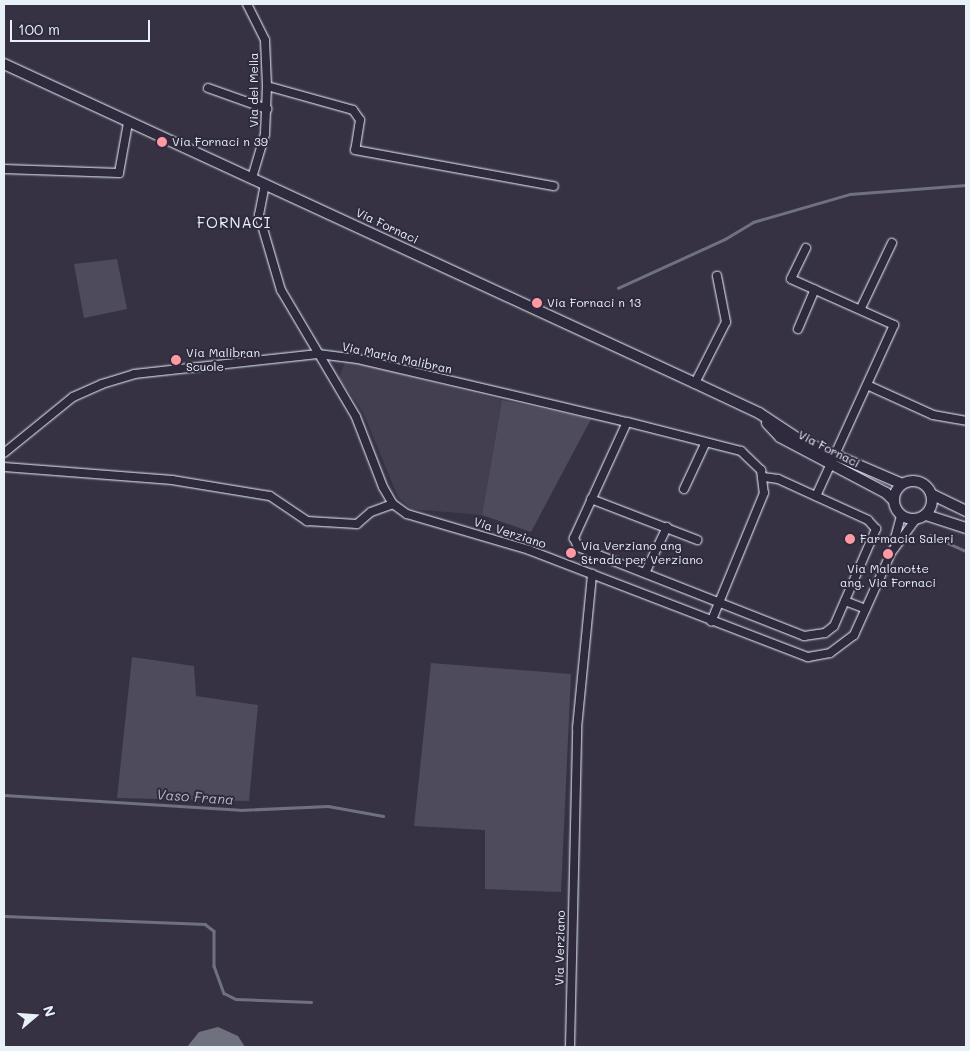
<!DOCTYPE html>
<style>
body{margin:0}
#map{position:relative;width:970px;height:1051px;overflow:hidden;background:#363244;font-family:Mali,sans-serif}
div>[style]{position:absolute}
.built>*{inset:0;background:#433f51}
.green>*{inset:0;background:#4d4b5c}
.water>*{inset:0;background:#70717f}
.stream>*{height:2.5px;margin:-1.25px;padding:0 1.25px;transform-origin:1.25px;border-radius:1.25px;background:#70717f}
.roads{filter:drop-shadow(0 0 1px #e8f1f8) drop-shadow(0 0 1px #e8f1f8)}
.minor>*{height:8px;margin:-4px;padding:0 4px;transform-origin:4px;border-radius:4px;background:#2f2a3d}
.tertiary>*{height:10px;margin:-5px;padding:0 5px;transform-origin:5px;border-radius:5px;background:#2f2a3d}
.tertiary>.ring{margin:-5px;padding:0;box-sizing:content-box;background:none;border:10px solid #2f2a3d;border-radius:50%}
.dots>*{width:14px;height:14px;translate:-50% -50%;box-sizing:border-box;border:2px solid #2f2a3d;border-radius:50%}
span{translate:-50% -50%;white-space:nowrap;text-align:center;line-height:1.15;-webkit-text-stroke:4px #2f2a3d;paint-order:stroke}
.street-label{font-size:12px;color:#e8f1f8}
.poi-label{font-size:12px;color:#e8f1f8}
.left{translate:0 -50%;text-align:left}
.water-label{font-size:14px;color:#b2b7c2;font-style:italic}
.quarter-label{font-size:15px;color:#e8f1f8;letter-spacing:1px}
.frame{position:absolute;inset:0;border:5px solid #e8f1f8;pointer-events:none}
.north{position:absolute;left:10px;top:991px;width:50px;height:50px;-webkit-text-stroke:4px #2f2a3d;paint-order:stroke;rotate:72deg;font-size:14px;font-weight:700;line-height:20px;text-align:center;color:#e8f1f8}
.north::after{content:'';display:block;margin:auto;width:18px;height:22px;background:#e8f1f8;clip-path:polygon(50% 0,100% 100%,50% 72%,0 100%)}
.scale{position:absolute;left:10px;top:20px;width:140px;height:22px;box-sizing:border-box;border:2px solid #e8f1f8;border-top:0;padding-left:6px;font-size:15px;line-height:18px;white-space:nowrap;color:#e8f1f8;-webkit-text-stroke:4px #2f2a3d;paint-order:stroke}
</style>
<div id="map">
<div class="built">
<div style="clip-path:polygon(346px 360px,502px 400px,482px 515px,411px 509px,398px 497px,363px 412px,339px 378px)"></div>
</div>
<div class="green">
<div style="clip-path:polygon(117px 259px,127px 309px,84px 318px,74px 264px)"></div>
<div style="clip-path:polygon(502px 400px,591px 419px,531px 532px,482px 515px)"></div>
<div style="clip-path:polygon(132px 657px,194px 666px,196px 696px,258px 705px,249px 801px,117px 798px)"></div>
<div style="clip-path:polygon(431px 663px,571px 674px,561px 892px,485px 889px,485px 830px,414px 826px)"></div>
</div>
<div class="water">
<div style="clip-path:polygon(218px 1027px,238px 1036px,245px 1047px,187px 1047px,199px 1032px)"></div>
</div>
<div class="stream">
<div style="left:618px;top:288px;width:118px;rotate:-24.6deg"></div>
<div style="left:725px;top:239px;width:33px;rotate:-31deg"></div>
<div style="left:753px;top:222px;width:101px;rotate:-16.1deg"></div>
<div style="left:850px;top:194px;width:116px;rotate:-4.4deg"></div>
<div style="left:930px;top:535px;width:39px;rotate:24deg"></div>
<div style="left:4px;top:795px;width:236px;rotate:3.6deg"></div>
<div style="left:240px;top:810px;width:88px;rotate:-2.6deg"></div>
<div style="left:328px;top:806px;width:56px;rotate:10.3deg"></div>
<div style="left:4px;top:916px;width:201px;rotate:2.3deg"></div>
<div style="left:205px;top:924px;width:11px;rotate:38deg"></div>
<div style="left:214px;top:931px;width:35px;rotate:90deg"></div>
<div style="left:214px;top:966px;width:29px;rotate:70deg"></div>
<div style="left:224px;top:993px;width:13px;rotate:27deg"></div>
<div style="left:236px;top:999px;width:75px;rotate:2.3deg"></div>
</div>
<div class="roads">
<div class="minor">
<div style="left:247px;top:4px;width:40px;rotate:63.4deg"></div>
<div style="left:265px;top:40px;width:46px;rotate:87.5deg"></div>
<div style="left:267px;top:86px;width:48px;rotate:92.4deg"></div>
<div style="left:265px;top:134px;width:46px;rotate:106.5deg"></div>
<div style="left:267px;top:86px;width:89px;rotate:15.6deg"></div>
<div style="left:353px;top:110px;width:12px;rotate:55deg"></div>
<div style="left:360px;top:120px;width:30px;rotate:99deg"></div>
<div style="left:355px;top:150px;width:202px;rotate:10.3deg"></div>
<div style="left:208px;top:88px;width:63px;rotate:19.6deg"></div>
<div style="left:4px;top:169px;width:115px;rotate:2deg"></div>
<div style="left:119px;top:173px;width:51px;rotate:-79.8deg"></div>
<div style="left:265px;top:184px;width:32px;rotate:101deg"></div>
<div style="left:259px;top:215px;width:78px;rotate:73.7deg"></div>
<div style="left:281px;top:290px;width:147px;rotate:59.4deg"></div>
<div style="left:356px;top:417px;width:75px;rotate:68.9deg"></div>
<div style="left:383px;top:487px;width:20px;rotate:60deg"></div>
<div style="left:393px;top:504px;width:17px;rotate:36deg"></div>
<div style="left:407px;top:514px;width:127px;rotate:16.4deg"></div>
<div style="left:529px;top:550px;width:299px;rotate:21deg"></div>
<div style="left:808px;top:657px;width:22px;rotate:-10deg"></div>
<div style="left:830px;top:653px;width:30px;rotate:-37deg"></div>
<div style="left:854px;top:635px;width:90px;rotate:-65.7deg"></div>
<div style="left:891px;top:553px;width:42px;rotate:-53.7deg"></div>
<div style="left:806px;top:248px;width:34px;rotate:116deg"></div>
<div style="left:791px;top:279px;width:113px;rotate:24.1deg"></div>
<div style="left:894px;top:325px;width:188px;rotate:114.5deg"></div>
<div style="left:861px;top:308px;width:72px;rotate:-64.5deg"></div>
<div style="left:798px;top:329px;width:43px;rotate:-67deg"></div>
<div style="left:695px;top:383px;width:68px;rotate:-63.1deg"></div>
<div style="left:726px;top:322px;width:47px;rotate:-101.1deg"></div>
<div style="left:867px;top:385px;width:72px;rotate:24.4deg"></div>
<div style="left:933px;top:415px;width:34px;rotate:10deg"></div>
<div style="left:627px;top:422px;width:128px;rotate:114.6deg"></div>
<div style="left:574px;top:538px;width:10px;rotate:66deg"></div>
<div style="left:578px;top:547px;width:243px;rotate:21.5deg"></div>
<div style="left:804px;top:636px;width:21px;rotate:-8deg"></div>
<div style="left:825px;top:633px;width:11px;rotate:-38deg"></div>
<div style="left:834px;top:626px;width:106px;rotate:-66.6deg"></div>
<div style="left:876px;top:529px;width:12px;rotate:-132deg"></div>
<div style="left:868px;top:520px;width:99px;rotate:-155.5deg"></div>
<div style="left:778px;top:479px;width:15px;rotate:-172deg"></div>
<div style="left:4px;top:453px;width:89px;rotate:-39.1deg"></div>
<div style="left:73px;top:397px;width:32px;rotate:-24deg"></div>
<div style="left:102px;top:384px;width:34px;rotate:-17deg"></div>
<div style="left:134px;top:374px;width:185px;rotate:-6.2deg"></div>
<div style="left:318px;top:354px;width:40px;rotate:7.1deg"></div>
<div style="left:358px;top:359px;width:276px;rotate:13.2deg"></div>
<div style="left:627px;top:422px;width:118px;rotate:14.3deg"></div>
<div style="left:741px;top:451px;width:28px;rotate:44deg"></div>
<div style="left:761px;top:470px;width:23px;rotate:83deg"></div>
<div style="left:764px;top:493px;width:139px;rotate:112.3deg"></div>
<div style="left:4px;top:467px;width:169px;rotate:4.4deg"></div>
<div style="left:172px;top:480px;width:99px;rotate:9.3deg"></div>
<div style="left:270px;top:496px;width:45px;rotate:34deg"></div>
<div style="left:307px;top:521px;width:50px;rotate:3.4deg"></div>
<div style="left:357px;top:524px;width:18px;rotate:-41deg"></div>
<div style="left:371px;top:512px;width:23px;rotate:-20deg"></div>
<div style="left:684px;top:489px;width:50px;rotate:-65deg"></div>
<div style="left:591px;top:499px;width:114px;rotate:21.1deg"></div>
<div style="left:894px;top:542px;width:28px;rotate:-75deg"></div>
<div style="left:645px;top:573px;width:51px;rotate:-64.4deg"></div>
<div style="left:845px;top:601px;width:22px;rotate:21deg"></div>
<div style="left:570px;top:1047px;width:319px;rotate:-88.7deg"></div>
<div style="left:577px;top:728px;width:155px;rotate:-84.4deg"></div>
</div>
<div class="tertiary">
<div style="left:4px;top:64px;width:761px;rotate:24.78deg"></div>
<div style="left:695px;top:383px;width:71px;rotate:25.1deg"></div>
<div style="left:759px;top:413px;width:49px;rotate:33.4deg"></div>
<div style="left:800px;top:440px;width:111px;rotate:23.3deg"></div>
<div style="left:767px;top:423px;width:19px;rotate:47deg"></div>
<div style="left:780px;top:437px;width:120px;rotate:27.8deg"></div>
<div style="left:886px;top:493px;width:11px;rotate:45deg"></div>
<div class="ring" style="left:894px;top:481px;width:28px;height:28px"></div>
<div style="left:931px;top:494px;width:39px;rotate:26deg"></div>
<div style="left:926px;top:515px;width:42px;rotate:18deg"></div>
</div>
</div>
<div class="dots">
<div style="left:162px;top:142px;background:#ff9aa2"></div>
<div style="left:537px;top:303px;background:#ff9aa2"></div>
<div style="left:176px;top:360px;background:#ff9aa2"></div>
<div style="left:850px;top:539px;background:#ff9aa2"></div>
<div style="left:571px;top:553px;background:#ff9aa2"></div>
<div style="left:888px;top:554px;background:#ff9aa2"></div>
</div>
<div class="street-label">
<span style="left:254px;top:90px;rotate:-90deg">Via del Mella</span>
<span style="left:387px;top:226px;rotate:25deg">Via Fornaci</span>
<span style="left:397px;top:358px;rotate:12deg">Via Maria Malibran</span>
<span style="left:829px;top:449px;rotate:27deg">Via Fornaci</span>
<span style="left:510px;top:533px;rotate:18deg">Via Verziano</span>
<span style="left:560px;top:948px;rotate:-89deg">Via Verziano</span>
</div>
<div class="poi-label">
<span class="left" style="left:172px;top:142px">Via Fornaci n 39</span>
<span class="left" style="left:547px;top:303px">Via Fornaci n 13</span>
<span class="left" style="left:186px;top:360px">Via Malibran<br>Scuole</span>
<span class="left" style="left:860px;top:539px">Farmacia Saleri</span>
<span class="left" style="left:581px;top:553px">Via Verziano ang<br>Strada per Verziano</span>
<span style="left:888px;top:576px">Via Malanotte<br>ang. Via Fornaci</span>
</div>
<div class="water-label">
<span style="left:195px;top:797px;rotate:4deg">Vaso Frana</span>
</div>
<div class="quarter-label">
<span style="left:234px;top:223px">FORNACI</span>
</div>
<div class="frame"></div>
<div class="north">N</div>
<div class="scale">100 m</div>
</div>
